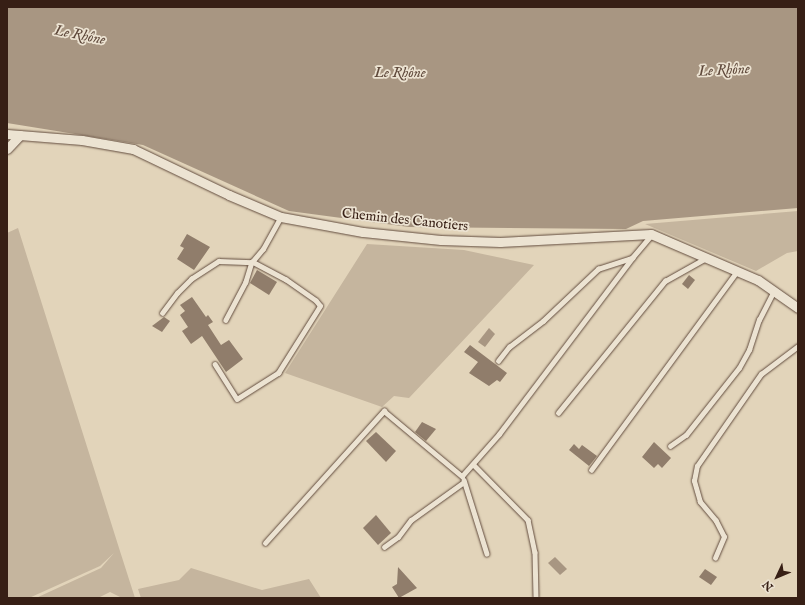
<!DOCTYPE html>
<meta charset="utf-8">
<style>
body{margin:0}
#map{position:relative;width:805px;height:605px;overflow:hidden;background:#e2d4ba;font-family:"IM FELL English",serif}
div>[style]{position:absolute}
.green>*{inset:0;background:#c5b59e}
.water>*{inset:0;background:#a89682}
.building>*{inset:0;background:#907d6b}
.roads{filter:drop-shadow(0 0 1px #624c3e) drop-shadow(0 0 1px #624c3e)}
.service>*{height:4.5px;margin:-2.25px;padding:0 2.25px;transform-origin:2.25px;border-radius:2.25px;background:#ece3d2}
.minor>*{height:9px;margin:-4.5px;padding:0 4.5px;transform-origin:4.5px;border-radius:4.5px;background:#ece3d2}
span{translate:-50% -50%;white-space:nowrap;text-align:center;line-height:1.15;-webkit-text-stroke:3.5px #ece3d2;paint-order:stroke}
.street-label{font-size:14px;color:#371f15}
.water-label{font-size:15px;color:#5f493b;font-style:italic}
.frame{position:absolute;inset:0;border:8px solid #371f15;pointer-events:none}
.north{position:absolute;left:757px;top:557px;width:40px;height:40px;-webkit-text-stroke:3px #ece3d2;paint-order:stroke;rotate:226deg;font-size:11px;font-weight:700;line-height:16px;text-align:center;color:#371f15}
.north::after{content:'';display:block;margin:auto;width:14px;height:18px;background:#371f15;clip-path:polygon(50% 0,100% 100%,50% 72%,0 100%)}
</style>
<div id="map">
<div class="green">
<div style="clip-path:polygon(798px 211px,798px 251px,787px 253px,756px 271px,645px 224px)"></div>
<div style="clip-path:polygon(18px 228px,119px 548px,135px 598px,122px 598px,110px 592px,98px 598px,36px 598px,101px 568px,114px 553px,100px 566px,29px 598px,7px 598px,7px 233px)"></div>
<div style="clip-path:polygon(367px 244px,464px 250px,534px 265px,409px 398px,394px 396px,382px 407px,285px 373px)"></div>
<div style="clip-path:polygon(191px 568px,262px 590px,309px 579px,321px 598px,141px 598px,138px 589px,179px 580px)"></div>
</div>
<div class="water">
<div style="clip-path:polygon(7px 7px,798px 7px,798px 208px,643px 221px,626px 229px,409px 227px,289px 211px,143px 145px,7px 123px)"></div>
<div style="clip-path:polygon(489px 328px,495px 334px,485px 347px,478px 342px)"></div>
<div style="clip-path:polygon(555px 557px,567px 569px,560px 575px,548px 563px)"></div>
</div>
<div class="building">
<div style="clip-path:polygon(187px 234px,210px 247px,194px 270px,177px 259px,184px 248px,180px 246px)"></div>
<div style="clip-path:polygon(257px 270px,277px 282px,269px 295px,250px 283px)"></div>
<div style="clip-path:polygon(689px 275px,695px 280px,688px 289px,682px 284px)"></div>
<div style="clip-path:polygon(192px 297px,206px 317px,208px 315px,213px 322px,208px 325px,221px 345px,229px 340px,243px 359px,226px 372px,202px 336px,191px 344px,182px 331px,188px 327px,180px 315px,185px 311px,180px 305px)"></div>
<div style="clip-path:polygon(164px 317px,170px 321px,162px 332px,152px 326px)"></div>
<div style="clip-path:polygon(470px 345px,507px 373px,500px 382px,497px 380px,489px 386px,469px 373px,478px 362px,464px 352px)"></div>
<div style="clip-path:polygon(422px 422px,436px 429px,426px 441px,415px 432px)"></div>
<div style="clip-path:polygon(376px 432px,396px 451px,386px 462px,366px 441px)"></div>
<div style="clip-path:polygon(654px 442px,671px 458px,662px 468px,658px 464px,654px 468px,642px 457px)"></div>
<div style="clip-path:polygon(574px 444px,579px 449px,582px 445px,597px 456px,589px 466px,569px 450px)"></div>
<div style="clip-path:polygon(376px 515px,391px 533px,378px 545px,363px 528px)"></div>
<div style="clip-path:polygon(398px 567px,417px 588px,399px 598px,392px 587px,397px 584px)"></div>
<div style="clip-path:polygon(705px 569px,717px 577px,711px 585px,699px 577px)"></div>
</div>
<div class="roads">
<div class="service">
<div style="left:162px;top:313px;width:25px;rotate:-53deg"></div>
<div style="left:177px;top:293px;width:20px;rotate:-45deg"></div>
<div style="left:191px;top:279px;width:33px;rotate:-33deg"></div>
<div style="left:219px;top:261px;width:33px;rotate:2deg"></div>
<div style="left:252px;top:262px;width:17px;rotate:-50deg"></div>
<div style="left:263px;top:249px;width:37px;rotate:-61deg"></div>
<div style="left:498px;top:361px;width:18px;rotate:-52deg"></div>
<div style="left:509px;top:347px;width:43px;rotate:-37.4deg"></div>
<div style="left:543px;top:321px;width:76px;rotate:-43.4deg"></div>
<div style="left:598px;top:269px;width:36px;rotate:-18deg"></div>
<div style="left:632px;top:258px;width:30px;rotate:-50deg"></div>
<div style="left:215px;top:364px;width:41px;rotate:57.8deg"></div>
<div style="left:237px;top:399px;width:49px;rotate:-32.4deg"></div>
<div style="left:278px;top:373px;width:79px;rotate:-57.9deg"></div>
<div style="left:320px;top:306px;width:6px;rotate:-129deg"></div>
<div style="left:316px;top:301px;width:37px;rotate:-145deg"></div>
<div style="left:286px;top:280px;width:38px;rotate:-152deg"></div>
<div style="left:252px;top:262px;width:21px;rotate:107deg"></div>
<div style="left:246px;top:282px;width:43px;rotate:117.8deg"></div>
<div style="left:558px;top:413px;width:170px;rotate:-51deg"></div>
<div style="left:665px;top:281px;width:47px;rotate:-29.3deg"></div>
<div style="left:670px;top:446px;width:19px;rotate:-35deg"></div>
<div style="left:686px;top:435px;width:85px;rotate:-51.7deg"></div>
<div style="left:739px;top:368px;width:21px;rotate:-61deg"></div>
<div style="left:749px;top:350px;width:32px;rotate:-72deg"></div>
<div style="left:759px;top:320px;width:33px;rotate:-63deg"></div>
<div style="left:474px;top:465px;width:77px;rotate:45.5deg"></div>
<div style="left:528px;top:520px;width:33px;rotate:78deg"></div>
<div style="left:535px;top:552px;width:44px;rotate:88.7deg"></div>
<div style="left:591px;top:470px;width:247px;rotate:-53.7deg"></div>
<div style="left:464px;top:480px;width:77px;rotate:72.7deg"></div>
<div style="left:265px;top:543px;width:178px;rotate:-48deg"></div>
<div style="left:384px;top:411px;width:102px;rotate:39.8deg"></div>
<div style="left:462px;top:476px;width:56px;rotate:-48.6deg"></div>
<div style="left:499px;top:434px;width:221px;rotate:-52.9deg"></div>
<div style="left:384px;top:547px;width:17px;rotate:-36deg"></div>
<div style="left:398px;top:537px;width:21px;rotate:-53deg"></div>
<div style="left:411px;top:520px;width:65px;rotate:-35.6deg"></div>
<div style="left:715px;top:558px;width:23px;rotate:-67deg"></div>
<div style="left:724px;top:537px;width:18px;rotate:-117deg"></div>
<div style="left:716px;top:521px;width:25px;rotate:-130deg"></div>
<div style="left:700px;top:502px;width:22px;rotate:-106deg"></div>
<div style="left:694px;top:481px;width:15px;rotate:-79deg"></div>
<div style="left:697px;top:466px;width:112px;rotate:-55.2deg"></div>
<div style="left:761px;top:374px;width:46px;rotate:-37.1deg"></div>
</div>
<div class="minor">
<div style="left:7px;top:134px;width:75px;rotate:4.6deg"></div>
<div style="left:82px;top:140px;width:52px;rotate:10deg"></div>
<div style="left:133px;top:149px;width:106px;rotate:25.6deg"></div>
<div style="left:229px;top:195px;width:56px;rotate:22.9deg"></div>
<div style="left:281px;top:217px;width:83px;rotate:10.4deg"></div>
<div style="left:363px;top:232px;width:78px;rotate:5.9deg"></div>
<div style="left:441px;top:240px;width:59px;rotate:1.9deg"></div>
<div style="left:500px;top:242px;width:151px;rotate:-3deg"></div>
<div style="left:651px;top:234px;width:116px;rotate:23.3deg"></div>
<div style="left:758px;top:280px;width:49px;rotate:35deg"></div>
<div style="left:7px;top:149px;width:19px;rotate:-47deg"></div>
</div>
</div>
<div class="street-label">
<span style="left:405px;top:220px;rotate:6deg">Chemin des Canotiers</span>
</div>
<div class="water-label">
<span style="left:80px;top:35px;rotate:11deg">Le Rhône</span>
<span style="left:724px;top:70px;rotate:-3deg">Le Rhône</span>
<span style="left:400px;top:73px">Le Rhône</span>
</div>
<div class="frame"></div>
<div class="north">N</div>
</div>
